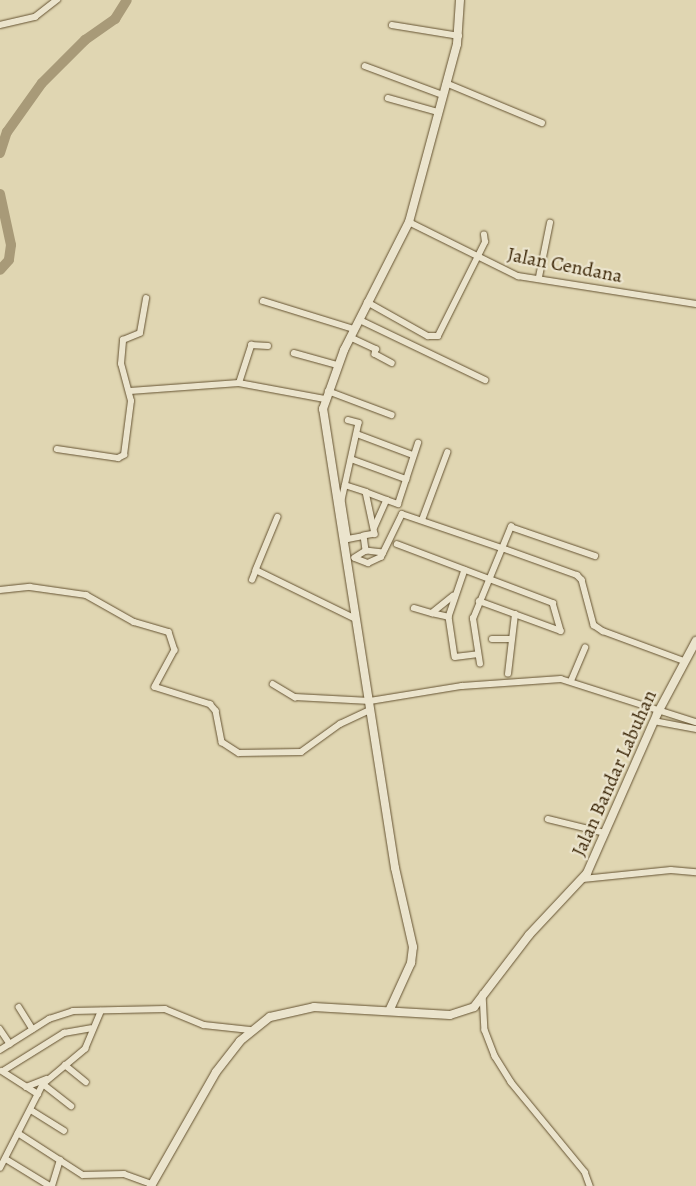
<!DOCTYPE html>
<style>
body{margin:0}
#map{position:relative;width:696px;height:1186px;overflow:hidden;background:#e0d6b2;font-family:Alegreya,serif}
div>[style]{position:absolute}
.river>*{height:10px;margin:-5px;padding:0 5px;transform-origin:5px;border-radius:5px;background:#a89a78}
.roads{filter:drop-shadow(0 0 1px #655332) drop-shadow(0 0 1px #655332)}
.street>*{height:5.5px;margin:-2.75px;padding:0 2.75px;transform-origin:2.75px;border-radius:2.75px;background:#ebe4cd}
.secondary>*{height:8px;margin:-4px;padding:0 4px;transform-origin:4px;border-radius:4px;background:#ebe4cd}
span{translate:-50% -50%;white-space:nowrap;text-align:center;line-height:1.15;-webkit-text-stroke:4.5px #ebe4cd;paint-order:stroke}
.street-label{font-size:20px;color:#3c2708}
</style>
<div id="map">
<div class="river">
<div style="left:0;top:153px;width:22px;rotate:-72deg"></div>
<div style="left:7px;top:132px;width:60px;rotate:-54.5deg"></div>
<div style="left:42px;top:83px;width:61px;rotate:-45deg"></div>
<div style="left:85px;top:40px;width:37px;rotate:-35deg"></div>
<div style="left:115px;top:19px;width:22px;rotate:-58deg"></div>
<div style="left:0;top:194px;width:52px;rotate:77.8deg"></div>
<div style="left:11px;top:245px;width:15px;rotate:98deg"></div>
<div style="left:9px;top:260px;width:13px;rotate:132deg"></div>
</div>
<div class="roads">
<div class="street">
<div style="left:0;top:25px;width:36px;rotate:-13deg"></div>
<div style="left:35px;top:17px;width:28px;rotate:-38deg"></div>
<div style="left:392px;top:25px;width:68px;rotate:9.3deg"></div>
<div style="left:365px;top:66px;width:83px;rotate:20.4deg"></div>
<div style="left:446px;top:83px;width:104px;rotate:22.6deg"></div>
<div style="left:388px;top:98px;width:52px;rotate:15.6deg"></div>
<div style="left:409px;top:222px;width:122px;rotate:26.4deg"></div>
<div style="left:518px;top:276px;width:180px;rotate:8.9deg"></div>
<div style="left:539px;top:277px;width:55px;rotate:-78.5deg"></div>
<div style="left:263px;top:301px;width:95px;rotate:17.1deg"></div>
<div style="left:367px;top:302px;width:70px;rotate:29.1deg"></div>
<div style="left:428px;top:336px;width:10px"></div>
<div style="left:438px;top:336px;width:105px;rotate:-63.4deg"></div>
<div style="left:485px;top:242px;width:7px;rotate:-98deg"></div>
<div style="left:360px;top:320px;width:139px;rotate:25.6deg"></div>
<div style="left:350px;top:337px;width:29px;rotate:25deg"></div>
<div style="left:376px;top:349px;width:5px;rotate:101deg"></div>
<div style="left:375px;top:354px;width:19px;rotate:28deg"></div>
<div style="left:294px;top:353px;width:45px;rotate:15.6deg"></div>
<div style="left:239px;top:383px;width:40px;rotate:-72deg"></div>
<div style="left:251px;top:345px;width:17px;rotate:3deg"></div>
<div style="left:130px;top:391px;width:109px;rotate:-4.2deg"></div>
<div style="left:239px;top:383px;width:87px;rotate:10.5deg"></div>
<div style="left:328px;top:391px;width:68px;rotate:20.6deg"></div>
<div style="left:348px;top:420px;width:11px;rotate:15deg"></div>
<div style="left:359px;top:423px;width:79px;rotate:102.4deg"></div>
<div style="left:342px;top:500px;width:39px;rotate:81deg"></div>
<div style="left:348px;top:539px;width:16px;rotate:-11deg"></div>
<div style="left:364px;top:536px;width:15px;rotate:82deg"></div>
<div style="left:357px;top:434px;width:60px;rotate:20.6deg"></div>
<div style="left:57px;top:449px;width:62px;rotate:8.4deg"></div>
<div style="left:118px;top:458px;width:7px;rotate:-27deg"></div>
<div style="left:124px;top:455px;width:54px;rotate:-82.6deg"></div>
<div style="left:131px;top:401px;width:38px;rotate:-105deg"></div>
<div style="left:121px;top:364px;width:24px;rotate:-85deg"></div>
<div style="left:123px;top:340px;width:18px;rotate:-22deg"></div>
<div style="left:140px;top:333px;width:35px;rotate:-80deg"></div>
<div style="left:351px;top:459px;width:59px;rotate:20deg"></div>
<div style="left:345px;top:485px;width:22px;rotate:18deg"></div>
<div style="left:366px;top:492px;width:43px;rotate:77.9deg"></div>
<div style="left:375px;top:534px;width:11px;rotate:170deg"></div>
<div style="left:366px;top:492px;width:22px;rotate:21deg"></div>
<div style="left:387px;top:500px;width:30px;rotate:114deg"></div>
<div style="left:387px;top:500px;width:12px;rotate:20deg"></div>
<div style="left:398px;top:504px;width:64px;rotate:-71.8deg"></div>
<div style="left:278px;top:517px;width:57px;rotate:112.5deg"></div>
<div style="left:256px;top:570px;width:111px;rotate:26.1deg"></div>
<div style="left:422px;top:520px;width:72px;rotate:-69.5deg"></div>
<div style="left:397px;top:544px;width:167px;rotate:20.7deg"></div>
<div style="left:553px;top:603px;width:29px;rotate:74deg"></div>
<div style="left:383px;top:553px;width:17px;rotate:-173deg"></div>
<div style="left:366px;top:551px;width:13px;rotate:148deg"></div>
<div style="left:355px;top:558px;width:14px;rotate:21deg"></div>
<div style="left:368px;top:563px;width:14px;rotate:-25deg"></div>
<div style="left:381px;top:557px;width:4px;rotate:-63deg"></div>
<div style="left:383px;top:553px;width:43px;rotate:-64deg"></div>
<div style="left:402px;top:514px;width:106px;rotate:18.8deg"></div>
<div style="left:502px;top:548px;width:80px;rotate:19.8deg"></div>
<div style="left:577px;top:575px;width:7px;rotate:45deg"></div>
<div style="left:582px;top:580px;width:47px;rotate:75.1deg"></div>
<div style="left:594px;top:625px;width:11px;rotate:34deg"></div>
<div style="left:603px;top:631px;width:86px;rotate:20.3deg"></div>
<div style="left:465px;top:570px;width:50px;rotate:108.8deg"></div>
<div style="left:449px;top:617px;width:40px;rotate:81.5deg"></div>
<div style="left:455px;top:657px;width:23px;rotate:-7deg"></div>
<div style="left:252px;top:580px;width:11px;rotate:-68deg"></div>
<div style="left:0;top:590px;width:30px;rotate:-6deg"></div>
<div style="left:30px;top:587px;width:57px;rotate:8.1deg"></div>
<div style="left:86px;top:595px;width:55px;rotate:29.4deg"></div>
<div style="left:134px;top:622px;width:36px;rotate:16deg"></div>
<div style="left:169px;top:632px;width:19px;rotate:72deg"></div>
<div style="left:175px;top:650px;width:42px;rotate:118.4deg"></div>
<div style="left:155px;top:687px;width:58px;rotate:17.2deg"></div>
<div style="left:210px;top:704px;width:9px;rotate:49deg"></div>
<div style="left:216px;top:711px;width:32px;rotate:79deg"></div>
<div style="left:222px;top:742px;width:20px;rotate:33deg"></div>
<div style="left:239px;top:753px;width:62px;rotate:-0.9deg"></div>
<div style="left:301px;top:752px;width:48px;rotate:-35.7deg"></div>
<div style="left:340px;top:724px;width:33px;rotate:-25deg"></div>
<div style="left:479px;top:601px;width:87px;rotate:20.1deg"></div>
<div style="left:414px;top:608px;width:19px;rotate:16deg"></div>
<div style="left:432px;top:613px;width:27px;rotate:-39deg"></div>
<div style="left:432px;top:613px;width:17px;rotate:13deg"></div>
<div style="left:492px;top:639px;width:18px"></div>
<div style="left:480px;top:664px;width:46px;rotate:-98.8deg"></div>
<div style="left:473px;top:619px;width:100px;rotate:-67.6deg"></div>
<div style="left:511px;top:527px;width:89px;rotate:19deg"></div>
<div style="left:508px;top:674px;width:60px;rotate:-83.3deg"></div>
<div style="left:571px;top:681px;width:36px;rotate:-67deg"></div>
<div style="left:273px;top:684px;width:26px;rotate:31deg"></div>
<div style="left:295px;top:697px;width:75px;rotate:3.1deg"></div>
<div style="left:370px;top:701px;width:93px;rotate:-9.3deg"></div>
<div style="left:462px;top:686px;width:99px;rotate:-4deg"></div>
<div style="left:561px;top:679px;width:142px;rotate:17.7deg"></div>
<div style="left:654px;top:721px;width:43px;rotate:10.8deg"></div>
<div style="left:548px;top:819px;width:59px;rotate:13.8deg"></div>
<div style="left:583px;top:879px;width:88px;rotate:-5.8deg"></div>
<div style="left:671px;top:870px;width:25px;rotate:5deg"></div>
<div style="left:483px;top:994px;width:36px;rotate:87deg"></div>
<div style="left:485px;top:1030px;width:28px;rotate:69deg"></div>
<div style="left:495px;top:1056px;width:31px;rotate:58deg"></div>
<div style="left:511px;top:1082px;width:117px;rotate:50.6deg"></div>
<div style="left:585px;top:1172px;width:15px;rotate:70deg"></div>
<div style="left:19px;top:1007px;width:26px;rotate:58deg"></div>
<div style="left:0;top:1029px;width:18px;rotate:56deg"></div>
<div style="left:0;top:1050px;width:58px;rotate:-32.3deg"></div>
<div style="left:49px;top:1019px;width:25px;rotate:-18deg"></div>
<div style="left:73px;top:1011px;width:92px;rotate:-1.2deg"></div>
<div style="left:165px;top:1009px;width:42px;rotate:22.3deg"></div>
<div style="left:204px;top:1025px;width:46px;rotate:6.2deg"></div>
<div style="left:65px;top:1065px;width:27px;rotate:39deg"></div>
<div style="left:2px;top:1071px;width:43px;rotate:32.6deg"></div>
<div style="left:3px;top:1071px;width:72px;rotate:-31.9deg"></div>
<div style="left:64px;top:1033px;width:27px;rotate:-10deg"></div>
<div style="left:43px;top:1084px;width:36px;rotate:38deg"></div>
<div style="left:26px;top:1087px;width:22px;rotate:-21deg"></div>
<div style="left:31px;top:1110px;width:39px;rotate:32deg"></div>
<div style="left:18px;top:1133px;width:77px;rotate:32.9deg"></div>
<div style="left:83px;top:1175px;width:41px;rotate:-1.4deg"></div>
<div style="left:124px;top:1174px;width:30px;rotate:20deg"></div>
<div style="left:6px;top:1159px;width:52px;rotate:31.5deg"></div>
<div style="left:0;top:1168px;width:94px;rotate:-62.9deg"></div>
<div style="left:43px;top:1084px;width:55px;rotate:-39.8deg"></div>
<div style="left:85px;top:1049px;width:41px;rotate:-67.2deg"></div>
<div style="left:52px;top:1186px;width:27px;rotate:-73deg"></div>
</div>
<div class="secondary">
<div style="left:390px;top:1009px;width:51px;rotate:-65.5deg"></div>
<div style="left:411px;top:963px;width:16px;rotate:-83deg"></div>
<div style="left:413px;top:947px;width:81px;rotate:-102.8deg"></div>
<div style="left:395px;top:868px;width:465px;rotate:-98.9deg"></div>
<div style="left:323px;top:409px;width:63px;rotate:-70.4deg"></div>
<div style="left:344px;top:350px;width:144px;rotate:-63.1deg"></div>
<div style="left:409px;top:222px;width:184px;rotate:-74.9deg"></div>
<div style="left:457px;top:44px;width:44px;rotate:-86.1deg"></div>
<div style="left:151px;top:1186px;width:131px;rotate:-60.3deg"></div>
<div style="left:216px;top:1072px;width:39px;rotate:-52deg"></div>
<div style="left:240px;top:1041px;width:38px;rotate:-39deg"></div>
<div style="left:270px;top:1017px;width:45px;rotate:-12.8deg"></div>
<div style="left:314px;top:1007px;width:136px;rotate:3.4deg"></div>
<div style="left:450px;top:1015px;width:25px;rotate:-18deg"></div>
<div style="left:474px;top:1007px;width:91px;rotate:-52.6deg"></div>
<div style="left:529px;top:935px;width:85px;rotate:-46.9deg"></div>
<div style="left:587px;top:873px;width:174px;rotate:-66.2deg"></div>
<div style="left:657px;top:714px;width:83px;rotate:-61.9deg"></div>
</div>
</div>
<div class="street-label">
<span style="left:565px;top:265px;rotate:11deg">Jalan Cendana</span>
<span style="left:614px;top:773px;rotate:-66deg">Jalan Bandar Labuhan</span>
</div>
</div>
